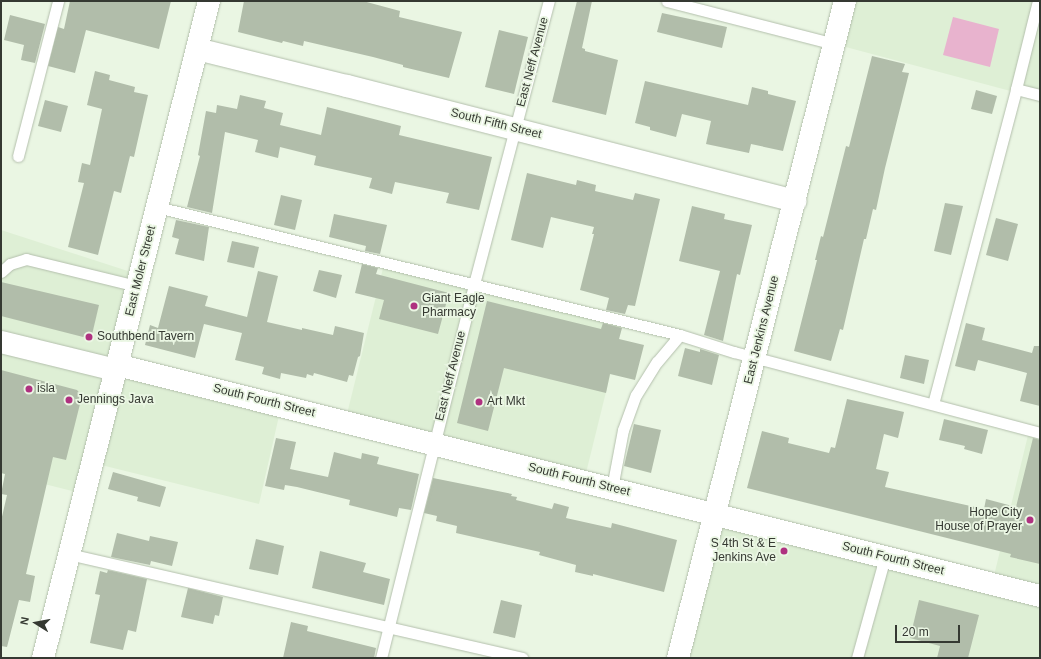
<!DOCTYPE html>
<style>
body{margin:0}
#map{position:relative;width:1041px;height:659px;overflow:hidden;background:#eaf6e3;font-family:Arial,sans-serif}
div>[style]{position:absolute}
.built>*{inset:0;background:#deefd5}
.green>*{inset:0;background:#e8b3ce}
.building>*{inset:0;background:#b1bdaa}
.roads{filter:drop-shadow(0 0 1px #b3bfac) drop-shadow(0 0 1px #b3bfac)}
.service>*{height:11px;margin:-5.5px;padding:0 5.5px;transform-origin:5.5px;border-radius:5.5px;background:#fff}
.minor>*{height:22px;margin:-11px;padding:0 11px;transform-origin:11px;border-radius:11px;background:#fff}
.dots>*{width:11px;height:11px;translate:-50% -50%;box-sizing:border-box;border:2px solid #eaf6e3;border-radius:50%}
span{translate:-50% -50%;white-space:nowrap;text-align:center;line-height:1.15;-webkit-text-stroke:3.5px #eaf6e3;paint-order:stroke}
.street-label{font-size:12px;color:#353932}
.poi-label{font-size:12px;color:#353932}
.left{translate:0 -50%;text-align:left}
.right{translate:-100% -50%;text-align:right}
.frame{position:absolute;inset:0;border:2px solid #353932;pointer-events:none}
.north{position:absolute;left:16px;top:603px;width:40px;height:40px;-webkit-text-stroke:3px #eaf6e3;paint-order:stroke;rotate:281deg;font-size:11px;font-weight:700;line-height:16px;text-align:center;color:#353932}
.north::after{content:'';display:block;margin:auto;width:14px;height:18px;background:#353932;clip-path:polygon(50% 0,100% 100%,50% 72%,0 100%)}
.scale{position:absolute;left:895px;top:625px;width:65px;height:18px;box-sizing:border-box;border:2px solid #353932;border-top:0;padding-left:5px;font-size:12px;line-height:14px;white-space:nowrap;color:#353932;-webkit-text-stroke:3px #eaf6e3;paint-order:stroke}
</style>
<div id="map">
<div class="built">
<div style="clip-path:polygon(838px 1px,1040px 1px,1040px 99px,827px 42px)"></div>
<div style="clip-path:polygon(1px 230px,134px 273px,112px 364px,281px 407px,259px 504px,89px 462px,80px 493px,1px 473px)"></div>
<div style="clip-path:polygon(385px 260px,624px 319px,585px 477px,346px 418px)"></div>
<div style="clip-path:polygon(1030px 427px,1040px 430px,1040px 658px,677px 658px,713px 521px,992px 584px)"></div>
</div>
<div class="green">
<div style="clip-path:polygon(953px 17px,999px 29px,990px 67px,943px 55px)"></div>
</div>
<div class="building">
<div style="clip-path:polygon(70px 1px,171px 1px,159px 49px,86px 30px,75px 73px,48px 66px,58px 27px,64px 29px)"></div>
<div style="clip-path:polygon(244px 1px,363px 1px,400px 11px,399px 17px,462px 32px,449px 78px,403px 67px,403px 65px,373px 57px,304px 41px,303px 46px,283px 41px,282px 43px,238px 32px)"></div>
<div style="clip-path:polygon(577px 1px,592px 1px,582px 48px,585px 49px,585px 51px,618px 60px,606px 115px,552px 102px)"></div>
<div style="clip-path:polygon(662px 13px,727px 27px,722px 48px,657px 32px)"></div>
<div style="clip-path:polygon(10px 15px,45px 24px,35px 63px,21px 60px,24px 45px,4px 40px)"></div>
<div style="clip-path:polygon(499px 30px,528px 37px,514px 94px,485px 87px)"></div>
<div style="clip-path:polygon(872px 56px,905px 64px,902px 72px,909px 73px,885px 168px,876px 210px,873px 209px,866px 239px,864px 239px,843px 330px,840px 329px,831px 361px,794px 351px,817px 260px,815px 260px,821px 236px,823px 237px,846px 146px,849px 147px)"></div>
<div style="clip-path:polygon(95px 71px,110px 75px,109px 80px,135px 87px,134px 92px,148px 95px,134px 157px,130px 156px,121px 193px,114px 191px,98px 255px,68px 247px,84px 183px,78px 182px,82px 163px,90px 165px,102px 109px,87px 105px)"></div>
<div style="clip-path:polygon(645px 81px,748px 105px,752px 87px,768px 91px,768px 94px,796px 101px,783px 151px,751px 144px,749px 153px,706px 144px,711px 121px,682px 114px,676px 137px,650px 130px,650px 127px,635px 123px)"></div>
<div style="clip-path:polygon(976px 90px,997px 96px,992px 114px,971px 109px)"></div>
<div style="clip-path:polygon(240px 95px,266px 101px,264px 108px,283px 113px,280px 125px,321px 135px,327px 107px,401px 126px,399px 135px,492px 157px,479px 210px,446px 203px,449px 193px,395px 182px,392px 194px,369px 188px,372px 178px,314px 165px,316px 156px,280px 147px,278px 158px,255px 152px,258px 140px,225px 132px,212px 213px,187px 207px,200px 156px,198px 155px,206px 111px,216px 113px,217px 105px,237px 109px)"></div>
<div style="clip-path:polygon(45px 100px,68px 106px,61px 132px,38px 126px)"></div>
<div style="clip-path:polygon(527px 173px,576px 185px,577px 180px,596px 185px,595px 191px,633px 200px,635px 193px,660px 199px,635px 306px,628px 305px,625px 314px,606px 310px,609px 298px,580px 290px,594px 234px,592px 234px,594px 227px,551px 217px,543px 248px,511px 240px)"></div>
<div style="clip-path:polygon(281px 195px,302px 200px,295px 230px,274px 225px)"></div>
<div style="clip-path:polygon(945px 203px,963px 206px,951px 255px,934px 251px)"></div>
<div style="clip-path:polygon(692px 206px,725px 214px,724px 219px,752px 225px,740px 275px,737px 274px,723px 341px,704px 335px,720px 271px,679px 261px)"></div>
<div style="clip-path:polygon(334px 214px,387px 225px,380px 254px,365px 251px,366px 246px,329px 237px)"></div>
<div style="clip-path:polygon(996px 218px,1018px 224px,1008px 261px,986px 255px)"></div>
<div style="clip-path:polygon(176px 220px,209px 227px,204px 261px,175px 254px,179px 239px,172px 237px)"></div>
<div style="clip-path:polygon(232px 241px,259px 247px,254px 268px,227px 262px)"></div>
<div style="clip-path:polygon(362px 264px,378px 268px,376px 274px,449px 293px,438px 334px,379px 319px,384px 300px,355px 293px)"></div>
<div style="clip-path:polygon(319px 270px,342px 275px,336px 298px,313px 291px)"></div>
<div style="clip-path:polygon(258px 271px,278px 276px,267px 322px,302px 330px,302px 328px,333px 335px,335px 326px,364px 333px,360px 356px,358px 357px,353px 376px,349px 375px,347px 382px,314px 373px,313px 376px,307px 374px,306px 378px,281px 373px,280px 379px,262px 374px,264px 367px,235px 360px,242px 333px,204px 324px,195px 358px,145px 345px,150px 325px,158px 328px,169px 286px,208px 296px,205px 306px,247px 317px)"></div>
<div style="clip-path:polygon(1px 282px,99px 305px,91px 339px,1px 316px)"></div>
<div style="clip-path:polygon(487px 301px,601px 329px,603px 323px,622px 328px,619px 339px,644px 345px,635px 380px,610px 374px,606px 393px,504px 368px,488px 431px,457px 423px)"></div>
<div style="clip-path:polygon(966px 323px,985px 328px,982px 340px,1032px 353px,1034px 346px,1040px 346px,1040px 406px,1020px 401px,1027px 373px,978px 360px,975px 371px,955px 366px)"></div>
<div style="clip-path:polygon(685px 348px,700px 352px,700px 349px,719px 355px,712px 385px,678px 376px)"></div>
<div style="clip-path:polygon(905px 355px,929px 360px,924px 384px,900px 378px)"></div>
<div style="clip-path:polygon(1px 370px,77px 390px,82px 396px,66px 460px,53px 457px,26px 574px,35px 576px,30px 602px,19px 600px,7px 647px,1px 646px,1px 521px,7px 495px,1px 494px,5px 474px,1px 473px)"></div>
<div style="clip-path:polygon(847px 399px,904px 412px,898px 438px,884px 434px,876px 469px,889px 472px,885px 487px,984px 509px,986px 499px,1016px 507px,1033px 438px,1040px 440px,1040px 564px,1010px 557px,1011px 554px,747px 488px,762px 431px,789px 438px,788px 443px,829px 453px,831px 447px,835px 448px)"></div>
<div style="clip-path:polygon(944px 419px,988px 430px,982px 454px,964px 449px,965px 446px,939px 440px)"></div>
<div style="clip-path:polygon(634px 424px,661px 430px,651px 473px,624px 466px)"></div>
<div style="clip-path:polygon(276px 438px,296px 442px,290px 469px,328px 477px,334px 452px,361px 459px,362px 453px,379px 457px,377px 464px,419px 474px,411px 510px,399px 508px,397px 517px,349px 505px,350px 500px,297px 487px,285px 485px,284px 490px,265px 486px)"></div>
<div style="clip-path:polygon(113px 472px,166px 487px,160px 507px,137px 501px,138px 497px,108px 489px)"></div>
<div style="clip-path:polygon(433px 478px,512px 494px,511px 496px,517px 497px,516px 500px,552px 509px,554px 503px,569px 507px,566px 518px,611px 528px,612px 523px,677px 540px,664px 592px,593px 574px,593px 576px,575px 572px,576px 565px,539px 555px,540px 552px,456px 533px,457px 526px,436px 521px,437px 516px,424px 513px)"></div>
<div style="clip-path:polygon(117px 533px,149px 541px,150px 536px,178px 542px,172px 566px,151px 561px,150px 565px,111px 557px)"></div>
<div style="clip-path:polygon(256px 539px,284px 546px,278px 575px,249px 569px)"></div>
<div style="clip-path:polygon(320px 551px,366px 563px,363px 572px,390px 579px,384px 605px,312px 588px)"></div>
<div style="clip-path:polygon(108px 570px,147px 579px,136px 632px,128px 630px,123px 650px,90px 643px,100px 595px,95px 594px,100px 571px,107px 573px)"></div>
<div style="clip-path:polygon(188px 588px,223px 597px,219px 616px,215px 615px,213px 624px,181px 617px)"></div>
<div style="clip-path:polygon(501px 600px,522px 605px,515px 638px,493px 633px)"></div>
<div style="clip-path:polygon(919px 600px,979px 615px,968px 658px,937px 658px,940px 646px,910px 638px)"></div>
<div style="clip-path:polygon(291px 622px,308px 626px,307px 631px,376px 648px,374px 658px,283px 658px)"></div>
</div>
<div class="roads">
<div class="service">
<div style="left:667px;top:1px;width:172px;rotate:14.4deg"></div>
<div style="left:1016px;top:89px;width:91px;rotate:-76deg"></div>
<div style="left:18px;top:156px;width:160px;rotate:-75.5deg"></div>
<div style="left:157px;top:207px;width:538px;rotate:13.75deg"></div>
<div style="left:680px;top:335px;width:57px;rotate:17.5deg"></div>
<div style="left:734px;top:352px;width:317px;rotate:14.8deg"></div>
<div style="left:1px;top:272px;width:12px;rotate:-42deg"></div>
<div style="left:10px;top:264px;width:17px;rotate:-17deg"></div>
<div style="left:26px;top:259px;width:114px;rotate:13.7deg"></div>
<div style="left:933px;top:404px;width:326px;rotate:-75.2deg"></div>
<div style="left:1016px;top:89px;width:25px;rotate:14deg"></div>
<div style="left:612px;top:488px;width:59px;rotate:-79.3deg"></div>
<div style="left:623px;top:430px;width:37px;rotate:-70deg"></div>
<div style="left:636px;top:395px;width:39px;rotate:-58deg"></div>
<div style="left:657px;top:362px;width:35px;rotate:-50deg"></div>
<div style="left:69px;top:554px;width:465px;rotate:12.9deg"></div>
<div style="left:381px;top:658px;width:385px;rotate:-76deg"></div>
<div style="left:474px;top:284px;width:293px;rotate:-75.2deg"></div>
<div style="left:857px;top:658px;width:105px;rotate:-74.5deg"></div>
</div>
<div class="minor">
<div style="left:197px;top:49px;width:154px;rotate:13.9deg"></div>
<div style="left:347px;top:86px;width:463px;rotate:14.4deg"></div>
<div style="left:1px;top:342px;width:118px;rotate:13.7deg"></div>
<div style="left:117px;top:365px;width:951px;rotate:14.05deg"></div>
<div style="left:43px;top:658px;width:678px;rotate:-75.82deg"></div>
<div style="left:678px;top:658px;width:678px;rotate:-75.74deg"></div>
</div>
</div>
<div class="dots">
<div style="left:414px;top:306px;background:#af3180"></div>
<div style="left:89px;top:337px;background:#af3180"></div>
<div style="left:29px;top:389px;background:#af3180"></div>
<div style="left:69px;top:400px;background:#af3180"></div>
<div style="left:479px;top:402px;background:#af3180"></div>
<div style="left:1030px;top:520px;background:#af3180"></div>
<div style="left:784px;top:551px;background:#af3180"></div>
</div>
<div class="street-label">
<span style="left:533px;top:62px;rotate:-75deg">East Neff Avenue</span>
<span style="left:496px;top:124px;rotate:14deg">South Fifth Street</span>
<span style="left:141px;top:271px;rotate:-76deg">East Moler Street</span>
<span style="left:762px;top:330px;rotate:-76deg">East Jenkins Avenue</span>
<span style="left:451px;top:376px;rotate:-76deg">East Neff Avenue</span>
<span style="left:264px;top:401px;rotate:14deg">South Fourth Street</span>
<span style="left:579px;top:480px;rotate:14deg">South Fourth Street</span>
<span style="left:893px;top:559px;rotate:14deg">South Fourth Street</span>
</div>
<div class="poi-label">
<span class="left" style="left:422px;top:306px">Giant Eagle<br>Pharmacy</span>
<span class="left" style="left:97px;top:337px">Southbend Tavern</span>
<span class="left" style="left:37px;top:389px">isla</span>
<span class="left" style="left:77px;top:400px">Jennings Java</span>
<span class="left" style="left:487px;top:402px">Art Mkt</span>
<span class="right" style="left:1022px;top:520px">Hope City<br>House of Prayer</span>
<span class="right" style="left:776px;top:551px">S 4th St &amp; E<br>Jenkins Ave</span>
</div>
<div class="frame"></div>
<div class="north">N</div>
<div class="scale">20 m</div>
</div>
